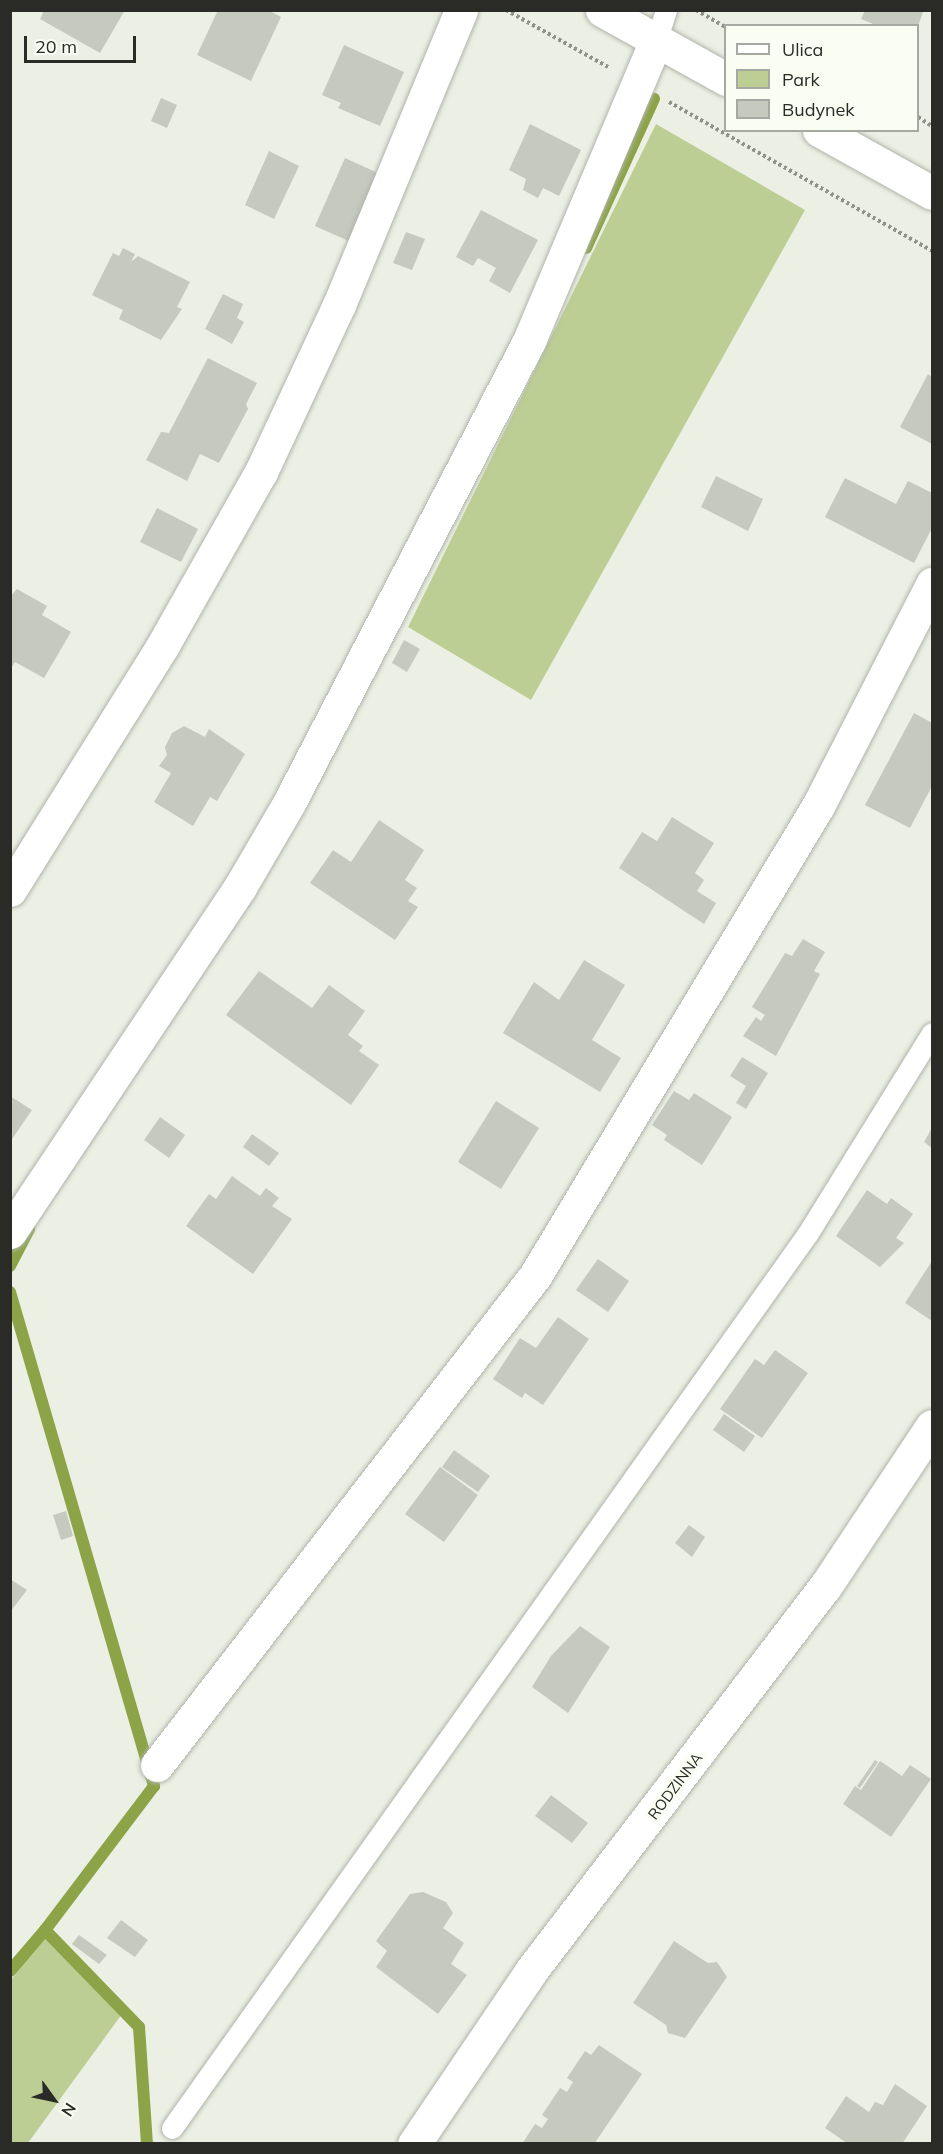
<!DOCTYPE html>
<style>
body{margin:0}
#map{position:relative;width:943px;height:2154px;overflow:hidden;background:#ecf0e4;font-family:Mulish,sans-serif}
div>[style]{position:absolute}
.green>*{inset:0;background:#bcce94}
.stream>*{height:12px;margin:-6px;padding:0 6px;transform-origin:6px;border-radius:6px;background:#8ca447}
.building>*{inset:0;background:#c5c9be}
.path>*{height:4px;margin-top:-2px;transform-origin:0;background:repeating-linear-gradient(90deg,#90928a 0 3px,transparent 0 6px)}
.roads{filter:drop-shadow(0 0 2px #b0b3a9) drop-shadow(0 0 2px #b0b3a9)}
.service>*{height:21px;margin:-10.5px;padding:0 10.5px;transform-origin:10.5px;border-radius:10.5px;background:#fff}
.minor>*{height:33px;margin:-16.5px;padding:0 16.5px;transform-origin:16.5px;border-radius:16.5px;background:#fff}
.secondary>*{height:33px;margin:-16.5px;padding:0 16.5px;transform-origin:16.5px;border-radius:16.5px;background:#fff}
span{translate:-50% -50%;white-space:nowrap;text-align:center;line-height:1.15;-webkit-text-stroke:6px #f9fdf2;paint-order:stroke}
.street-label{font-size:15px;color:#2a2b27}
.frame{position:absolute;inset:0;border:12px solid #2a2b27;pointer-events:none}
.legend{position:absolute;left:724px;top:24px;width:195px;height:108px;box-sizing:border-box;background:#f9fdf2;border:2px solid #a6a9a1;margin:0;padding:8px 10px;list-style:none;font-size:18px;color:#2a2b27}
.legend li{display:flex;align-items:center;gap:12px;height:30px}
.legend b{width:30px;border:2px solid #a6a9a1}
.north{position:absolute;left:24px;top:2070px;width:60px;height:60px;-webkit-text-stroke:4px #f9fdf2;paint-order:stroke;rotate:123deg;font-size:16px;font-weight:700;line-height:24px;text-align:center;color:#2a2b27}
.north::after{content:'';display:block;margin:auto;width:21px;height:27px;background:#2a2b27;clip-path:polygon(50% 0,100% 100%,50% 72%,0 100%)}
.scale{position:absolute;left:24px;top:36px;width:112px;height:27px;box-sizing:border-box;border:3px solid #2a2b27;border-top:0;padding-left:8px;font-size:18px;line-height:21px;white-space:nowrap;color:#2a2b27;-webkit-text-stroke:4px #f9fdf2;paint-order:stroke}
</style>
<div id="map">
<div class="green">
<div style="clip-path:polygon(656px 124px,805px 210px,531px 700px,408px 627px)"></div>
<div style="clip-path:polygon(45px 1935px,122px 2014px,28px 2143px,11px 2143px,11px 1980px)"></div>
</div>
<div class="stream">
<div style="left:586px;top:248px;width:164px;rotate:-65.5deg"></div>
<div style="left:10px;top:1266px;width:42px;rotate:-62.8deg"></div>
<div style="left:10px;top:1292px;width:515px;rotate:73.75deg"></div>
<div style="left:154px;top:1786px;width:181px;rotate:127.1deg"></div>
<div style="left:45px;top:1930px;width:135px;rotate:45.9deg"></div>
<div style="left:139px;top:2027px;width:117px;rotate:86.1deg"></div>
<div style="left:10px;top:1971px;width:54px;rotate:-49.5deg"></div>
</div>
<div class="building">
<div style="clip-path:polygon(39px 10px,125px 10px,100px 53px,40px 19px,43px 13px)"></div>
<div style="clip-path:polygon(218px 10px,268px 10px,281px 17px,251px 81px,197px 55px)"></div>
<div style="clip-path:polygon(865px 10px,918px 10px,923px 12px,918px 26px,878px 26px,861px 19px)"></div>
<div style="clip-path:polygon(344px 45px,404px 72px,380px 126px,338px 108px,341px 103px,322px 95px)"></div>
<div style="clip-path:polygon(161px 98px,177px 105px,167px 128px,151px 121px)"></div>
<div style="clip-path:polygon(530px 124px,581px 150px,559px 196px,543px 188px,538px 198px,523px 190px,526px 179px,509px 170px)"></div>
<div style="clip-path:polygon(269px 151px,299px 166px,274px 219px,245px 205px)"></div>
<div style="clip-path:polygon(345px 158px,380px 174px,351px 242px,315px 226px)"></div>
<div style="clip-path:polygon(481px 210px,538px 240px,510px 293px,489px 281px,496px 268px,478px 258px,473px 266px,456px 257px)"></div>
<div style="clip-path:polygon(406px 232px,425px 239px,412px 270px,393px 263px)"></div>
<div style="clip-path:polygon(123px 248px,135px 254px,131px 262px,138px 256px,190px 282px,177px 307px,182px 309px,161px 340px,119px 319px,123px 310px,92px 295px,113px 253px,119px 256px)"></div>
<div style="clip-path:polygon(223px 294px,243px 304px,237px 318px,244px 322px,232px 344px,205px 329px)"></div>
<div style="clip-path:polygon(208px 358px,257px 383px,246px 404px,248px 409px,219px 463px,200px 454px,187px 481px,146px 460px,161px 432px,169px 433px)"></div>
<div style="clip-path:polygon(928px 374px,932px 377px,932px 444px,900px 427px)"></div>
<div style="clip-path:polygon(716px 476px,763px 499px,748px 531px,701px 507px)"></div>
<div style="clip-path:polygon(845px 478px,896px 504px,908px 481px,932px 493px,932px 528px,914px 563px,825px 517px)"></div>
<div style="clip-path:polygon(157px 508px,198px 529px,181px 562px,140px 542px)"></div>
<div style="clip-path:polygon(17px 589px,47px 606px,42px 615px,71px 632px,44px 678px,15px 662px,10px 670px,10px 597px)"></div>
<div style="clip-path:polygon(404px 640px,420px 649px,407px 672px,392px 663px)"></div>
<div style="clip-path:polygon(914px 713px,932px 723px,932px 786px,910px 828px,865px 805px)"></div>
<div style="clip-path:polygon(184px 726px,205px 737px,209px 729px,245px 754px,217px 801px,210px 797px,193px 826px,154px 802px,171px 773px,159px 766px,167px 755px,165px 747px,172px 733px)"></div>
<div style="clip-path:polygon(672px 817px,714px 843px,695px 873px,704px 880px,697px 891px,716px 903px,704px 924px,619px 868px,642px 832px,657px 841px)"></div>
<div style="clip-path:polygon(379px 820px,424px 850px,405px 880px,417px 888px,408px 901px,418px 907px,395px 940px,310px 883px,333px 850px,351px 862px)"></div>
<div style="clip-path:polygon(803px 939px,825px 952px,814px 971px,820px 974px,776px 1056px,743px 1036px,756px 1017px,761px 1021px,765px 1015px,752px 1007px,785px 953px,792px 956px)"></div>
<div style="clip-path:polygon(584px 960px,625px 985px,592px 1040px,621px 1058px,600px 1092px,503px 1033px,534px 982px,559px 1000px)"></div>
<div style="clip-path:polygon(259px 971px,312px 1008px,329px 985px,365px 1011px,348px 1035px,363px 1046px,359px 1051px,379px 1065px,351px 1105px,226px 1015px)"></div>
<div style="clip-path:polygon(742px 1057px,768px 1073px,746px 1109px,736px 1103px,746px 1086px,730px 1076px)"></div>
<div style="clip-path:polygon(674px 1091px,689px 1100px,694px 1093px,732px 1117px,702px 1165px,664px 1140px,667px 1135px,652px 1125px)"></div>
<div style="clip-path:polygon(10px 1096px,32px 1110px,10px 1142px)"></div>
<div style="clip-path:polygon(496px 1101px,539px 1128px,501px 1189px,458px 1162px)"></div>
<div style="clip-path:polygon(160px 1117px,185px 1135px,169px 1158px,144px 1140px)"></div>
<div style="clip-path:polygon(932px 1128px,932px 1148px,924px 1142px)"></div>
<div style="clip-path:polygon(252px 1134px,279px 1153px,269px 1166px,243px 1147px)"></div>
<div style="clip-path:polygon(232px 1176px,260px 1196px,266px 1188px,279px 1198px,272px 1206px,292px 1219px,253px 1274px,186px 1226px,209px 1194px,216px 1199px)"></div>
<div style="clip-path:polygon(867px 1190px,887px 1204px,891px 1198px,913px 1214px,896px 1238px,904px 1243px,880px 1267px,836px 1236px)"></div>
<div style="clip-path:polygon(598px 1259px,629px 1281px,608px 1312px,576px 1290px)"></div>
<div style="clip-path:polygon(932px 1261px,932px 1321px,905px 1303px)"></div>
<div style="clip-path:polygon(558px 1317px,589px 1339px,543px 1405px,525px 1393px,522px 1398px,493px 1379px,520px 1338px,536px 1348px)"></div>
<div style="clip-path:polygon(775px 1350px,808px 1373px,762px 1438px,720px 1409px,755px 1359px,764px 1365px)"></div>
<div style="clip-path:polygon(724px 1414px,755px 1436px,744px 1452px,713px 1430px)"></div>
<div style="clip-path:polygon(454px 1450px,490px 1476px,478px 1492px,442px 1467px)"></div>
<div style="clip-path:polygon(440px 1467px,478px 1495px,444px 1542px,405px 1514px)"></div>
<div style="clip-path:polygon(66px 1511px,73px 1536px,61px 1540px,53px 1515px)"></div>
<div style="clip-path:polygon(689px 1525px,705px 1537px,692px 1557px,675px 1543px)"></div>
<div style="clip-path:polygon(10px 1579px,27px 1590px,10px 1612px)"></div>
<div style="clip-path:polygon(580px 1626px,610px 1647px,568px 1713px,532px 1687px,551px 1656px)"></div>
<div style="clip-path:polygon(875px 1760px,878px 1762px,860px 1788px,857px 1786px)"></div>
<div style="clip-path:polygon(880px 1761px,902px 1776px,910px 1765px,931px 1779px,891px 1837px,843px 1804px,855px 1786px,861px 1790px)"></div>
<div style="clip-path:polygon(551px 1795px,588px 1823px,572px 1843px,535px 1816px)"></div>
<div style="clip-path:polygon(423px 1892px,446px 1902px,453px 1913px,443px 1928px,464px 1943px,451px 1964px,467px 1975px,438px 2014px,376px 1967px,387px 1951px,376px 1941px,410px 1894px)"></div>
<div style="clip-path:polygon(121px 1920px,148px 1940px,135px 1957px,107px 1938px)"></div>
<div style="clip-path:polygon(79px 1935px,107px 1955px,99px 1964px,72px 1944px)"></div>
<div style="clip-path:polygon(674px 1941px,708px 1963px,717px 1962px,727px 1977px,685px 2038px,668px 2033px,666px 2025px,633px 2003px)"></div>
<div style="clip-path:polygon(599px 2045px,642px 2074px,594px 2144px,522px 2144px,535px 2124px,542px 2128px,548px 2119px,542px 2115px,560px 2088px,567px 2092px,573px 2082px,567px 2078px,585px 2051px,591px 2055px)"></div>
<div style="clip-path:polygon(895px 2084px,927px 2106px,902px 2144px,848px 2144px,825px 2128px,846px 2096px,869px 2112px,875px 2102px,883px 2105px)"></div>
</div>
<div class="path">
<div style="left:506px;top:10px;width:117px;rotate:29.2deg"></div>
<div style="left:696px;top:10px;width:34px;rotate:30deg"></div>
<div style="left:669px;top:102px;width:302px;rotate:29.5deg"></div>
<div style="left:918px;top:117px;width:17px;rotate:33deg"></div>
</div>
<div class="roads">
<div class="service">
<div style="left:656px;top:41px;width:33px;rotate:-72deg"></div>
<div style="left:172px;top:2128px;width:1098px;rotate:-54.6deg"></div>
<div style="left:808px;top:1233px;width:235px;rotate:-58.2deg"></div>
</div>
<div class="minor">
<div style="left:10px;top:890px;width:289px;rotate:-58deg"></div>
<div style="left:163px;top:645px;width:199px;rotate:-60.5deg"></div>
<div style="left:261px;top:472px;width:184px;rotate:-65deg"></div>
<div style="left:339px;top:305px;width:319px;rotate:-67.5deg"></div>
<div style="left:10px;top:1232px;width:415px;rotate:-56.3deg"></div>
<div style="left:240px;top:887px;width:97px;rotate:-59.7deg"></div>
<div style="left:289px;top:803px;width:521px;rotate:-62.55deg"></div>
<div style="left:529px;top:341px;width:326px;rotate:-67.1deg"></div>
<div style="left:157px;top:1765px;width:618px;rotate:-52.3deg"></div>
<div style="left:535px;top:1276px;width:549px;rotate:-58.95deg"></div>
<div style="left:818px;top:806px;width:250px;rotate:-62.8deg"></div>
<div style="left:414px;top:2144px;width:209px;rotate:-55.9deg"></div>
<div style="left:531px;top:1971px;width:484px;rotate:-52.6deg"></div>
<div style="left:825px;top:1587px;width:193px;rotate:-56.4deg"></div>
</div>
<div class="secondary">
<div style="left:602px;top:10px;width:142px;rotate:29.1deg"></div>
<div style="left:819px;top:130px;width:129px;rotate:29.1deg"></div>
</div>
</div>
<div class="street-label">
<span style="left:675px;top:1786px;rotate:-53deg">RODZINNA</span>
</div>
<div class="frame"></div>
<ul class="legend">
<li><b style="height:8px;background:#fff"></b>Ulica</li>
<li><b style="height:16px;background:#bcce94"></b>Park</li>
<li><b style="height:16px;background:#c5c9be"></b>Budynek</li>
</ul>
<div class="north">N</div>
<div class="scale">20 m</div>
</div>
